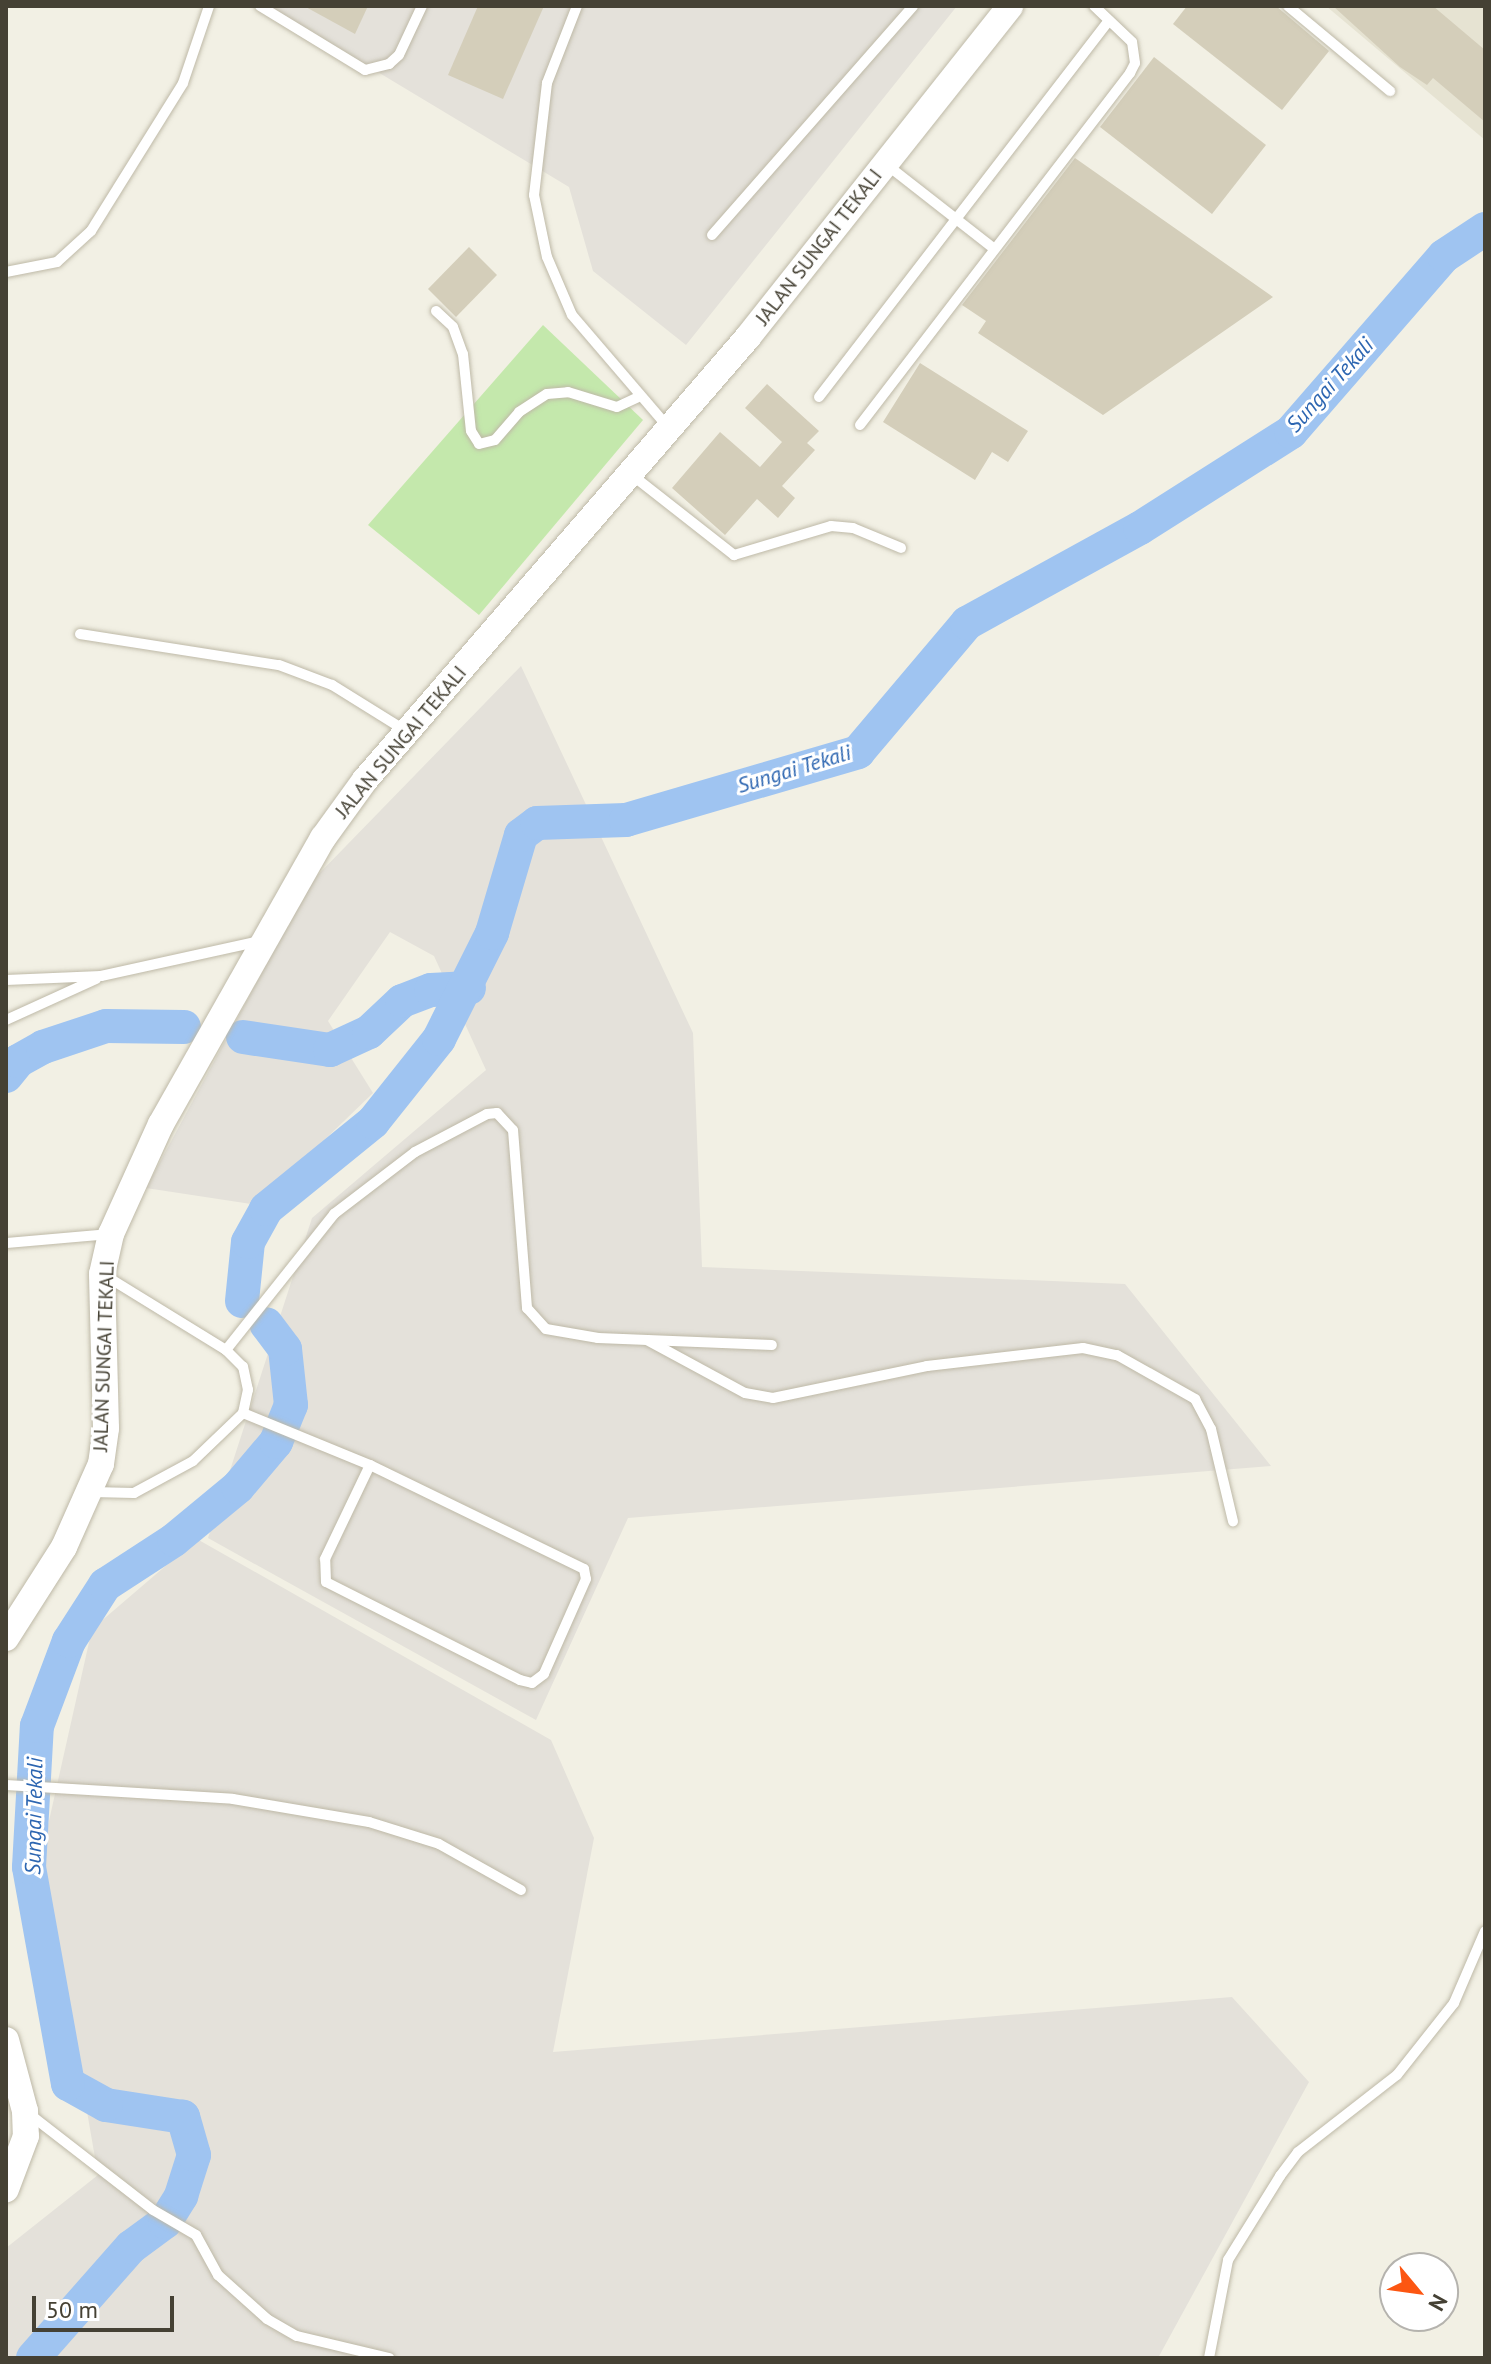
<!DOCTYPE html>
<style>
body{margin:0}
#map{position:relative;width:1491px;height:2364px;overflow:hidden;background:#f2f0e4;font-family:"PT Sans",sans-serif}
div>[style]{position:absolute}
.residential>*{inset:0;background:#e6e3d2}
.industrial>*{inset:0;background:#e4e1da}
.green>*{inset:0;background:#c4e8ac}
.river>*{height:34px;margin:-17px;padding:0 17px;transform-origin:17px;border-radius:17px;background:#9fc4f1}
.building>*{inset:0;background:#d4ceba}
.roads{filter:drop-shadow(0 0 2px #beb9a7) drop-shadow(0 0 2px #beb9a7)}
.service>*{height:10px;margin:-5px;padding:0 5px;transform-origin:5px;border-radius:5px;background:#fff}
.tertiary>*{height:26px;margin:-13px;padding:0 13px;transform-origin:13px;border-radius:13px;background:#fff}
span{translate:-50% -50%;white-space:nowrap;text-align:center;line-height:1.15;-webkit-text-stroke:6px #fff;paint-order:stroke}
.street-label{font-size:20px;color:#454134}
.water-label{font-size:22px;color:#2d66b1;font-style:italic}
.frame{position:absolute;inset:0;border:8px solid #454134;pointer-events:none}
.north{position:absolute;left:1379px;top:2252px;width:80px;height:80px;box-sizing:border-box;background:#fff;border:2px solid #b5b3ae;border-radius:50%;rotate:119deg;font-size:22px;font-weight:700;line-height:32px;text-align:center;color:#454134}
.north::after{content:'';display:block;margin:auto;width:28px;height:36px;background:#fc5612;clip-path:polygon(50% 0,100% 100%,50% 72%,0 100%)}
.scale{position:absolute;left:32px;top:2296px;width:142px;height:36px;box-sizing:border-box;border:4px solid #454134;border-top:0;padding-left:10px;font-size:24px;line-height:28px;white-space:nowrap;color:#454134;-webkit-text-stroke:6px #fff;paint-order:stroke}
</style>
<div id="map">
<div class="residential">
<div style="clip-path:polygon(1326px 6px,1485px 6px,1485px 140px)"></div>
</div>
<div class="industrial">
<div style="clip-path:polygon(268px 6px,957px 6px,686px 345px,593px 271px,569px 187px)"></div>
<div style="clip-path:polygon(521px 666px,693px 1033px,702px 1267px,1125px 1284px,1271px 1466px,628px 1518px,536px 1720px,208px 1538px,312px 1218px,486px 1070px,434px 956px,390px 932px,328px 1021px,373px 1093px,257px 1205px,146px 1188px,310px 883px)"></div>
<div style="clip-path:polygon(197px 1539px,551px 1740px,594px 1838px,553px 2052px,1232px 1997px,1309px 2082px,1158px 2358px,6px 2358px,6px 2248px,98px 2175px,42px 1852px,92px 1629px)"></div>
</div>
<div class="green">
<div style="clip-path:polygon(543px 325px,643px 420px,479px 615px,368px 525px)"></div>
</div>
<div class="river">
<div style="left:243px;top:1037px;width:88px;rotate:8.5deg"></div>
<div style="left:330px;top:1050px;width:43px;rotate:-24.8deg"></div>
<div style="left:369px;top:1032px;width:45px;rotate:-43.2deg"></div>
<div style="left:402px;top:1001px;width:31px;rotate:-21deg"></div>
<div style="left:431px;top:990px;width:38px;rotate:-3deg"></div>
<div style="left:6px;top:1076px;width:19px;rotate:-51deg"></div>
<div style="left:18px;top:1061px;width:29px;rotate:-29deg"></div>
<div style="left:43px;top:1047px;width:66px;rotate:-18.4deg"></div>
<div style="left:106px;top:1026px;width:78px;rotate:0.7deg"></div>
<div style="left:242px;top:1301px;width:59px;rotate:-84.2deg"></div>
<div style="left:248px;top:1242px;width:38px;rotate:-61deg"></div>
<div style="left:266px;top:1209px;width:138px;rotate:-39.1deg"></div>
<div style="left:373px;top:1122px;width:106px;rotate:-51.5deg"></div>
<div style="left:439px;top:1039px;width:119px;rotate:-63.4deg"></div>
<div style="left:492px;top:933px;width:102px;rotate:-73.5deg"></div>
<div style="left:521px;top:835px;width:20px;rotate:-37deg"></div>
<div style="left:537px;top:823px;width:89px;rotate:-1.9deg"></div>
<div style="left:626px;top:820px;width:242px;rotate:-16.3deg"></div>
<div style="left:858px;top:752px;width:169px;rotate:-49.8deg"></div>
<div style="left:967px;top:623px;width:197px;rotate:-28.8deg"></div>
<div style="left:1140px;top:528px;width:179px;rotate:-32.4deg"></div>
<div style="left:1291px;top:432px;width:233px;rotate:-49deg"></div>
<div style="left:1444px;top:256px;width:49px;rotate:-33.4deg"></div>
<div style="left:33px;top:2358px;width:148px;rotate:-48.6deg"></div>
<div style="left:131px;top:2247px;width:42px;rotate:-36.3deg"></div>
<div style="left:165px;top:2222px;width:31px;rotate:-58deg"></div>
<div style="left:181px;top:2196px;width:43px;rotate:-72.4deg"></div>
<div style="left:194px;top:2155px;width:40px;rotate:-106deg"></div>
<div style="left:183px;top:2117px;width:78px;rotate:-171.1deg"></div>
<div style="left:106px;top:2105px;width:43px;rotate:-151.1deg"></div>
<div style="left:68px;top:2084px;width:220px;rotate:-100.2deg"></div>
<div style="left:29px;top:1867px;width:141px;rotate:-86.8deg"></div>
<div style="left:37px;top:1726px;width:91px;rotate:-69.4deg"></div>
<div style="left:69px;top:1641px;width:67px;rotate:-57.3deg"></div>
<div style="left:105px;top:1585px;width:82px;rotate:-33.1deg"></div>
<div style="left:174px;top:1540px;width:83px;rotate:-39.6deg"></div>
<div style="left:238px;top:1487px;width:59px;rotate:-49.8deg"></div>
<div style="left:276px;top:1442px;width:40px;rotate:-68deg"></div>
<div style="left:291px;top:1405px;width:56px;rotate:-96.1deg"></div>
<div style="left:285px;top:1349px;width:31px;rotate:-127deg"></div>
</div>
<div class="building">
<div style="clip-path:polygon(304px 6px,368px 6px,355px 34px)"></div>
<div style="clip-path:polygon(478px 6px,544px 6px,503px 99px,448px 75px)"></div>
<div style="clip-path:polygon(1187px 6px,1276px 6px,1329px 51px,1282px 110px,1173px 24px)"></div>
<div style="clip-path:polygon(1333px 6px,1433px 6px,1485px 50px,1485px 122px,1433px 78px,1427px 85px,1400px 67px)"></div>
<div style="clip-path:polygon(1154px 57px,1266px 145px,1212px 214px,1100px 127px)"></div>
<div style="clip-path:polygon(1075px 158px,1273px 297px,1103px 415px,978px 333px,986px 321px,962px 305px)"></div>
<div style="clip-path:polygon(469px 247px,497px 275px,456px 317px,428px 289px)"></div>
<div style="clip-path:polygon(920px 363px,1028px 431px,1008px 462px,992px 452px,975px 480px,883px 422px)"></div>
<div style="clip-path:polygon(767px 384px,819px 431px,807px 443px,815px 450px,782px 486px,795px 498px,778px 518px,757px 499px,725px 535px,672px 488px,720px 432px,760px 467px,782px 442px,745px 408px)"></div>
</div>
<div class="roads">
<div class="service">
<div style="left:260px;top:6px;width:123px;rotate:31.4deg"></div>
<div style="left:365px;top:70px;width:25px;rotate:-14deg"></div>
<div style="left:389px;top:64px;width:13px;rotate:-42deg"></div>
<div style="left:399px;top:55px;width:54px;rotate:-64.9deg"></div>
<div style="left:577px;top:6px;width:83px;rotate:111.3deg"></div>
<div style="left:547px;top:83px;width:113px;rotate:96.6deg"></div>
<div style="left:534px;top:195px;width:63px;rotate:78.2deg"></div>
<div style="left:547px;top:257px;width:63px;rotate:66.7deg"></div>
<div style="left:572px;top:315px;width:149px;rotate:49.4deg"></div>
<div style="left:1288px;top:6px;width:133px;rotate:39.8deg"></div>
<div style="left:887px;top:165px;width:133px;rotate:38deg"></div>
<div style="left:712px;top:235px;width:305px;rotate:-48.7deg"></div>
<div style="left:6px;top:272px;width:52px;rotate:-11.1deg"></div>
<div style="left:57px;top:262px;width:46px;rotate:-42.4deg"></div>
<div style="left:91px;top:231px;width:174px;rotate:-58.1deg"></div>
<div style="left:183px;top:83px;width:81px;rotate:-71.3deg"></div>
<div style="left:436px;top:311px;width:23px;rotate:43deg"></div>
<div style="left:453px;top:327px;width:29px;rotate:70deg"></div>
<div style="left:463px;top:354px;width:77px;rotate:84.1deg"></div>
<div style="left:471px;top:431px;width:15px;rotate:58deg"></div>
<div style="left:479px;top:444px;width:16px;rotate:-14deg"></div>
<div style="left:495px;top:440px;width:37px;rotate:-49deg"></div>
<div style="left:519px;top:412px;width:33px;rotate:-33deg"></div>
<div style="left:547px;top:394px;width:21px;rotate:-5deg"></div>
<div style="left:568px;top:392px;width:51px;rotate:17deg"></div>
<div style="left:617px;top:407px;width:26px;rotate:-25deg"></div>
<div style="left:819px;top:397px;width:475px;rotate:-52.4deg"></div>
<div style="left:860px;top:425px;width:444px;rotate:-52.5deg"></div>
<div style="left:1130px;top:73px;width:11px;rotate:-63deg"></div>
<div style="left:1135px;top:63px;width:21px;rotate:-98deg"></div>
<div style="left:1132px;top:42px;width:52px;rotate:-136.5deg"></div>
<div style="left:632px;top:475px;width:130px;rotate:38.1deg"></div>
<div style="left:734px;top:555px;width:101px;rotate:-16.6deg"></div>
<div style="left:831px;top:526px;width:22px;rotate:5deg"></div>
<div style="left:853px;top:528px;width:52px;rotate:22.6deg"></div>
<div style="left:80px;top:634px;width:201px;rotate:8.9deg"></div>
<div style="left:279px;top:665px;width:57px;rotate:20.7deg"></div>
<div style="left:332px;top:685px;width:87px;rotate:31.9deg"></div>
<div style="left:6px;top:980px;width:95px;rotate:-2.4deg"></div>
<div style="left:101px;top:976px;width:163px;rotate:-12.4deg"></div>
<div style="left:6px;top:1020px;width:99px;rotate:-24.5deg"></div>
<div style="left:6px;top:1243px;width:105px;rotate:-4.9deg"></div>
<div style="left:647px;top:1340px;width:111px;rotate:28.4deg"></div>
<div style="left:745px;top:1393px;width:28px;rotate:10deg"></div>
<div style="left:773px;top:1398px;width:157px;rotate:-11.7deg"></div>
<div style="left:927px;top:1366px;width:157px;rotate:-6.6deg"></div>
<div style="left:1083px;top:1348px;width:35px;rotate:12deg"></div>
<div style="left:1117px;top:1355px;width:90px;rotate:29.4deg"></div>
<div style="left:1195px;top:1399px;width:34px;rotate:62deg"></div>
<div style="left:1211px;top:1429px;width:95px;rotate:76.6deg"></div>
<div style="left:226px;top:1350px;width:174px;rotate:-51.5deg"></div>
<div style="left:334px;top:1214px;width:102px;rotate:-37.4deg"></div>
<div style="left:415px;top:1152px;width:81px;rotate:-27.8deg"></div>
<div style="left:487px;top:1114px;width:10px;rotate:-6deg"></div>
<div style="left:497px;top:1113px;width:23px;rotate:47deg"></div>
<div style="left:513px;top:1130px;width:179px;rotate:85.5deg"></div>
<div style="left:527px;top:1308px;width:28px;rotate:48deg"></div>
<div style="left:546px;top:1329px;width:53px;rotate:9.8deg"></div>
<div style="left:598px;top:1338px;width:174px;rotate:2.3deg"></div>
<div style="left:243px;top:1413px;width:137px;rotate:22.3deg"></div>
<div style="left:370px;top:1465px;width:238px;rotate:25.9deg"></div>
<div style="left:584px;top:1569px;width:10px;rotate:79deg"></div>
<div style="left:586px;top:1579px;width:104px;rotate:113.9deg"></div>
<div style="left:544px;top:1674px;width:15px;rotate:143deg"></div>
<div style="left:532px;top:1683px;width:12px;rotate:-166deg"></div>
<div style="left:520px;top:1680px;width:217px;rotate:-153.2deg"></div>
<div style="left:326px;top:1582px;width:23px;rotate:-92deg"></div>
<div style="left:325px;top:1559px;width:104px;rotate:-64.4deg"></div>
<div style="left:92px;top:1492px;width:42px;rotate:1.4deg"></div>
<div style="left:134px;top:1493px;width:67px;rotate:-28.5deg"></div>
<div style="left:193px;top:1461px;width:69px;rotate:-43.8deg"></div>
<div style="left:243px;top:1413px;width:24px;rotate:-78deg"></div>
<div style="left:248px;top:1390px;width:24px;rotate:-102deg"></div>
<div style="left:243px;top:1367px;width:24px;rotate:-135deg"></div>
<div style="left:226px;top:1350px;width:143px;rotate:-148.4deg"></div>
<div style="left:6px;top:1785px;width:227px;rotate:3.5deg"></div>
<div style="left:233px;top:1799px;width:138px;rotate:9.6deg"></div>
<div style="left:369px;top:1822px;width:73px;rotate:17.4deg"></div>
<div style="left:439px;top:1844px;width:94px;rotate:29.3deg"></div>
<div style="left:28px;top:2113px;width:158px;rotate:37.8deg"></div>
<div style="left:153px;top:2210px;width:50px;rotate:30.2deg"></div>
<div style="left:196px;top:2235px;width:46px;rotate:61.2deg"></div>
<div style="left:218px;top:2275px;width:66px;rotate:41.9deg"></div>
<div style="left:267px;top:2319px;width:34px;rotate:30deg"></div>
<div style="left:297px;top:2336px;width:95px;rotate:13.4deg"></div>
<div style="left:1209px;top:2358px;width:100px;rotate:-79deg"></div>
<div style="left:1228px;top:2260px;width:99px;rotate:-58.2deg"></div>
<div style="left:1280px;top:2176px;width:30px;rotate:-53deg"></div>
<div style="left:1298px;top:2152px;width:125px;rotate:-37.9deg"></div>
<div style="left:1397px;top:2075px;width:92px;rotate:-51.6deg"></div>
<div style="left:1454px;top:2003px;width:78px;rotate:-66.7deg"></div>
</div>
<div class="tertiary">
<div style="left:6px;top:1638px;width:108px;rotate:-57.5deg"></div>
<div style="left:64px;top:1547px;width:91px;rotate:-66deg"></div>
<div style="left:101px;top:1464px;width:36px;rotate:-82deg"></div>
<div style="left:106px;top:1428px;width:154px;rotate:-91.5deg"></div>
<div style="left:102px;top:1274px;width:41px;rotate:-77.3deg"></div>
<div style="left:111px;top:1234px;width:121px;rotate:-65.6deg"></div>
<div style="left:161px;top:1124px;width:329px;rotate:-60.5deg"></div>
<div style="left:323px;top:838px;width:72px;rotate:-54.1deg"></div>
<div style="left:365px;top:780px;width:586px;rotate:-49.15deg"></div>
<div style="left:748px;top:337px;width:422px;rotate:-51.6deg"></div>
<div style="left:6px;top:2040px;width:73px;rotate:75deg"></div>
<div style="left:25px;top:2111px;width:25px;rotate:88deg"></div>
<div style="left:26px;top:2136px;width:57px;rotate:110.7deg"></div>
</div>
</div>
<div class="street-label">
<span style="left:819px;top:247px;rotate:-52deg">JALAN SUNGAI TEKALI</span>
<span style="left:401px;top:742px;rotate:-50deg">JALAN SUNGAI TEKALI</span>
<span style="left:104px;top:1356px;rotate:-88deg">JALAN SUNGAI TEKALI</span>
</div>
<div class="water-label">
<span style="left:1330px;top:385px;rotate:-48deg">Sungai Tekali</span>
<span style="left:794px;top:769px;rotate:-17deg">Sungai Tekali</span>
<span style="left:34px;top:1816px;rotate:-89deg">Sungai Tekali</span>
</div>
<div class="frame"></div>
<div class="north">N</div>
<div class="scale">50 m</div>
</div>
